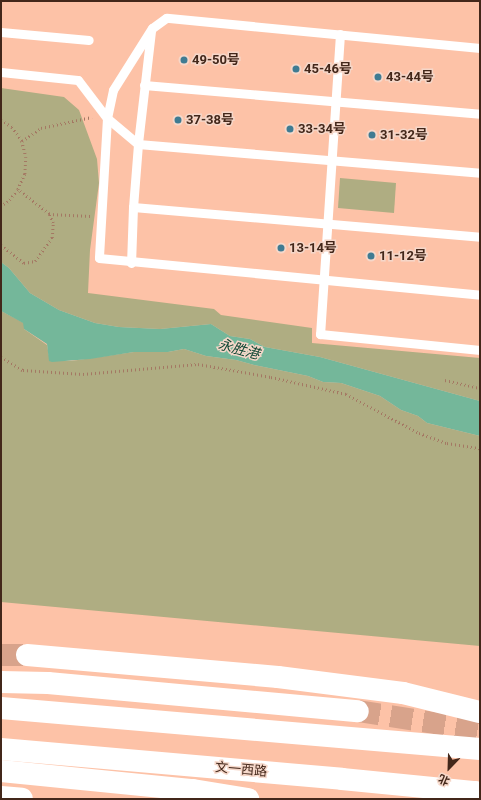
<!DOCTYPE html>
<meta charset="utf-8">
<style>
body{margin:0}
#map{position:relative;width:481px;height:800px;overflow:hidden;background:#fdc2a7;font-family:Roboto,"Noto Sans SC",sans-serif}
div>[style]{position:absolute}
.green>*{inset:0;background:#afad82}
.water>*{inset:0;background:#74b79a}
.highway-tunnel>*{height:22px;margin-top:-11px;transform-origin:0;background:repeating-linear-gradient(90deg,#d8a38b 0 22px,transparent 0 33px)}
.path>*{height:2.5px;margin-top:-1.25px;transform-origin:0;background:repeating-linear-gradient(90deg,#a47863 0 1px,transparent 0 4px)}
.lane>*{height:9px;margin:-4.5px;padding:0 4.5px;transform-origin:4.5px;border-radius:4.5px;background:#fff}
.primary>*{height:22px;margin:-11px;padding:0 11px;transform-origin:11px;border-radius:11px;background:#fff}
.highway>*{height:22px;margin:-11px;padding:0 11px;transform-origin:11px;border-radius:11px;background:#fff}
.dots>*{width:11px;height:11px;translate:-50% -50%;box-sizing:border-box;border:2px solid #f5d7c9;border-radius:50%}
span{translate:-50% -50%;white-space:nowrap;text-align:center;line-height:1.15;-webkit-text-stroke:3px #f5d7c9;paint-order:stroke}
.poi-label{font-size:13px;color:#43271a;font-weight:700}
.left{translate:0 -50%;text-align:left}
.street-label{font-size:13px;color:#43271a}
.water-label{font-size:14px;color:#0f4734;font-style:italic}
.frame{position:absolute;inset:0;border:2px solid #43271a;pointer-events:none}
.north{position:absolute;left:429px;top:748px;width:40px;height:40px;-webkit-text-stroke:3px #f5d7c9;paint-order:stroke;rotate:203deg;font-size:11px;font-weight:700;line-height:16px;text-align:center;color:#43271a}
.north::after{content:'';display:block;margin:auto;width:14px;height:18px;background:#43271a;clip-path:polygon(50% 0,100% 100%,50% 72%,0 100%)}
</style>
<div id="map">
<div class="green">
<div style="clip-path:polygon(1px 88px,64px 97px,79px 110px,97px 159px,99px 183px,90px 250px,88px 293px,214px 309px,221px 315px,312px 328px,312px 343px,480px 358px,480px 401px,320px 357px,265px 347px,250px 339px,230px 336px,211px 324px,160px 329px,119px 327px,95px 323px,59px 310px,30px 293px,9px 268px,1px 262px)"></div>
<div style="clip-path:polygon(340px 178px,396px 183px,394px 213px,338px 208px)"></div>
<div style="clip-path:polygon(1px 311px,24px 323px,24px 329px,47px 345px,50px 361px,71px 361px,134px 352px,168px 352px,184px 349px,206px 356px,236px 360px,254px 365px,308px 376px,323px 382px,341px 383px,380px 396px,401px 410px,418px 416px,427px 423px,480px 436px,480px 646px,1px 602px)"></div>
</div>
<div class="water">
<div style="clip-path:polygon(1px 262px,9px 268px,30px 293px,59px 310px,95px 323px,119px 327px,160px 329px,211px 324px,230px 336px,250px 339px,265px 347px,320px 357px,480px 401px,480px 436px,427px 423px,418px 416px,401px 410px,380px 396px,341px 383px,323px 382px,308px 376px,254px 365px,236px 360px,206px 356px,184px 349px,168px 352px,134px 352px,90px 359px,52px 362px,49px 361px,47px 344px,24px 329px,23px 323px,1px 311px)"></div>
</div>
<div class="highway-tunnel">
<div style="left:1px;top:655px;width:26px"></div>
<div style="left:358px;top:711px;width:123px;rotate:8.9deg"></div>
</div>
<div class="path">
<div style="left:1px;top:120px;width:13px;rotate:32deg"></div>
<div style="left:12px;top:127px;width:17px;rotate:54deg"></div>
<div style="left:22px;top:141px;width:16px;rotate:76deg"></div>
<div style="left:26px;top:157px;width:17px;rotate:93deg"></div>
<div style="left:25px;top:174px;width:17px;rotate:114deg"></div>
<div style="left:18px;top:190px;width:16px;rotate:130deg"></div>
<div style="left:8px;top:202px;width:8px;rotate:150deg"></div>
<div style="left:22px;top:141px;width:23px;rotate:-34deg"></div>
<div style="left:41px;top:128px;width:52px;rotate:-12.2deg"></div>
<div style="left:49px;top:214px;width:42px;rotate:2.7deg"></div>
<div style="left:1px;top:245px;width:29px;rotate:38deg"></div>
<div style="left:24px;top:263px;width:11px;rotate:-10deg"></div>
<div style="left:35px;top:261px;width:29px;rotate:-54deg"></div>
<div style="left:52px;top:238px;width:15px;rotate:-86deg"></div>
<div style="left:53px;top:223px;width:10px;rotate:-114deg"></div>
<div style="left:49px;top:214px;width:39px;rotate:-142deg"></div>
<div style="left:1px;top:357px;width:26px;rotate:31deg"></div>
<div style="left:23px;top:370px;width:60px;rotate:3.8deg"></div>
<div style="left:83px;top:374px;width:115px;rotate:-5deg"></div>
<div style="left:198px;top:364px;width:74px;rotate:10.1deg"></div>
<div style="left:271px;top:377px;width:77px;rotate:12.8deg"></div>
<div style="left:346px;top:394px;width:83px;rotate:28.1deg"></div>
<div style="left:419px;top:433px;width:30px;rotate:20deg"></div>
<div style="left:447px;top:443px;width:33px;rotate:9deg"></div>
<div style="left:445px;top:380px;width:36px;rotate:13deg"></div>
</div>
<div class="lane">
<div style="left:151px;top:31px;width:114px;rotate:96.6deg"></div>
<div style="left:138px;top:144px;width:343px;rotate:4.8deg"></div>
<div style="left:1px;top:32px;width:88px;rotate:5.2deg"></div>
<div style="left:340px;top:34px;width:301px;rotate:93.8deg"></div>
<div style="left:320px;top:334px;width:161px;rotate:5.7deg"></div>
<div style="left:480px;top:48px;width:315px;rotate:-174.5deg"></div>
<div style="left:166px;top:18px;width:17px;rotate:144deg"></div>
<div style="left:152px;top:28px;width:73px;rotate:122.2deg"></div>
<div style="left:113px;top:90px;width:29px;rotate:102deg"></div>
<div style="left:107px;top:118px;width:140px;rotate:93.3deg"></div>
<div style="left:99px;top:258px;width:383px;rotate:5.5deg"></div>
<div style="left:1px;top:72px;width:77px;rotate:5.9deg"></div>
<div style="left:78px;top:80px;width:48px;rotate:52.7deg"></div>
<div style="left:107px;top:118px;width:40px;rotate:40deg"></div>
<div style="left:138px;top:144px;width:63px;rotate:94.5deg"></div>
<div style="left:133px;top:207px;width:56px;rotate:92deg"></div>
<div style="left:144px;top:85px;width:337px;rotate:4.9deg"></div>
<div style="left:133px;top:207px;width:348px;rotate:4.9deg"></div>
</div>
<div class="primary">
<div style="left:1px;top:708px;width:481px;rotate:4.9deg"></div>
<div style="left:1px;top:749px;width:342px;rotate:5deg"></div>
<div style="left:342px;top:779px;width:134px;rotate:5.6deg"></div>
<div style="left:475px;top:792px;width:5px;rotate:22deg"></div>
</div>
<div class="highway">
<div style="left:27px;top:655px;width:252px;rotate:5deg"></div>
<div style="left:278px;top:677px;width:126px;rotate:7.3deg"></div>
<div style="left:403px;top:693px;width:79px;rotate:13.9deg"></div>
<div style="left:1px;top:682px;width:47px;rotate:1.2deg"></div>
<div style="left:48px;top:683px;width:311px;rotate:5.2deg"></div>
<div style="left:1px;top:771px;width:193px;rotate:5.7deg"></div>
<div style="left:193px;top:790px;width:56px;rotate:9.3deg"></div>
<div style="left:1px;top:797px;width:21px;rotate:5deg"></div>
</div>
<div class="dots">
<div style="left:184px;top:60px;background:#3f7b92"></div>
<div style="left:296px;top:69px;background:#3f7b92"></div>
<div style="left:378px;top:77px;background:#3f7b92"></div>
<div style="left:178px;top:120px;background:#3f7b92"></div>
<div style="left:290px;top:129px;background:#3f7b92"></div>
<div style="left:372px;top:135px;background:#3f7b92"></div>
<div style="left:281px;top:248px;background:#3f7b92"></div>
<div style="left:371px;top:256px;background:#3f7b92"></div>
</div>
<div class="poi-label">
<span class="left" style="left:192px;top:60px">49-50号</span>
<span class="left" style="left:304px;top:69px">45-46号</span>
<span class="left" style="left:386px;top:77px">43-44号</span>
<span class="left" style="left:186px;top:120px">37-38号</span>
<span class="left" style="left:298px;top:129px">33-34号</span>
<span class="left" style="left:380px;top:135px">31-32号</span>
<span class="left" style="left:289px;top:248px">13-14号</span>
<span class="left" style="left:379px;top:256px">11-12号</span>
</div>
<div class="street-label">
<span style="left:241px;top:770px;rotate:5deg">文一西路</span>
</div>
<div class="water-label">
<span style="left:239px;top:349px;rotate:15deg">永胜港</span>
</div>
<div class="frame"></div>
<div class="north">北</div>
</div>
